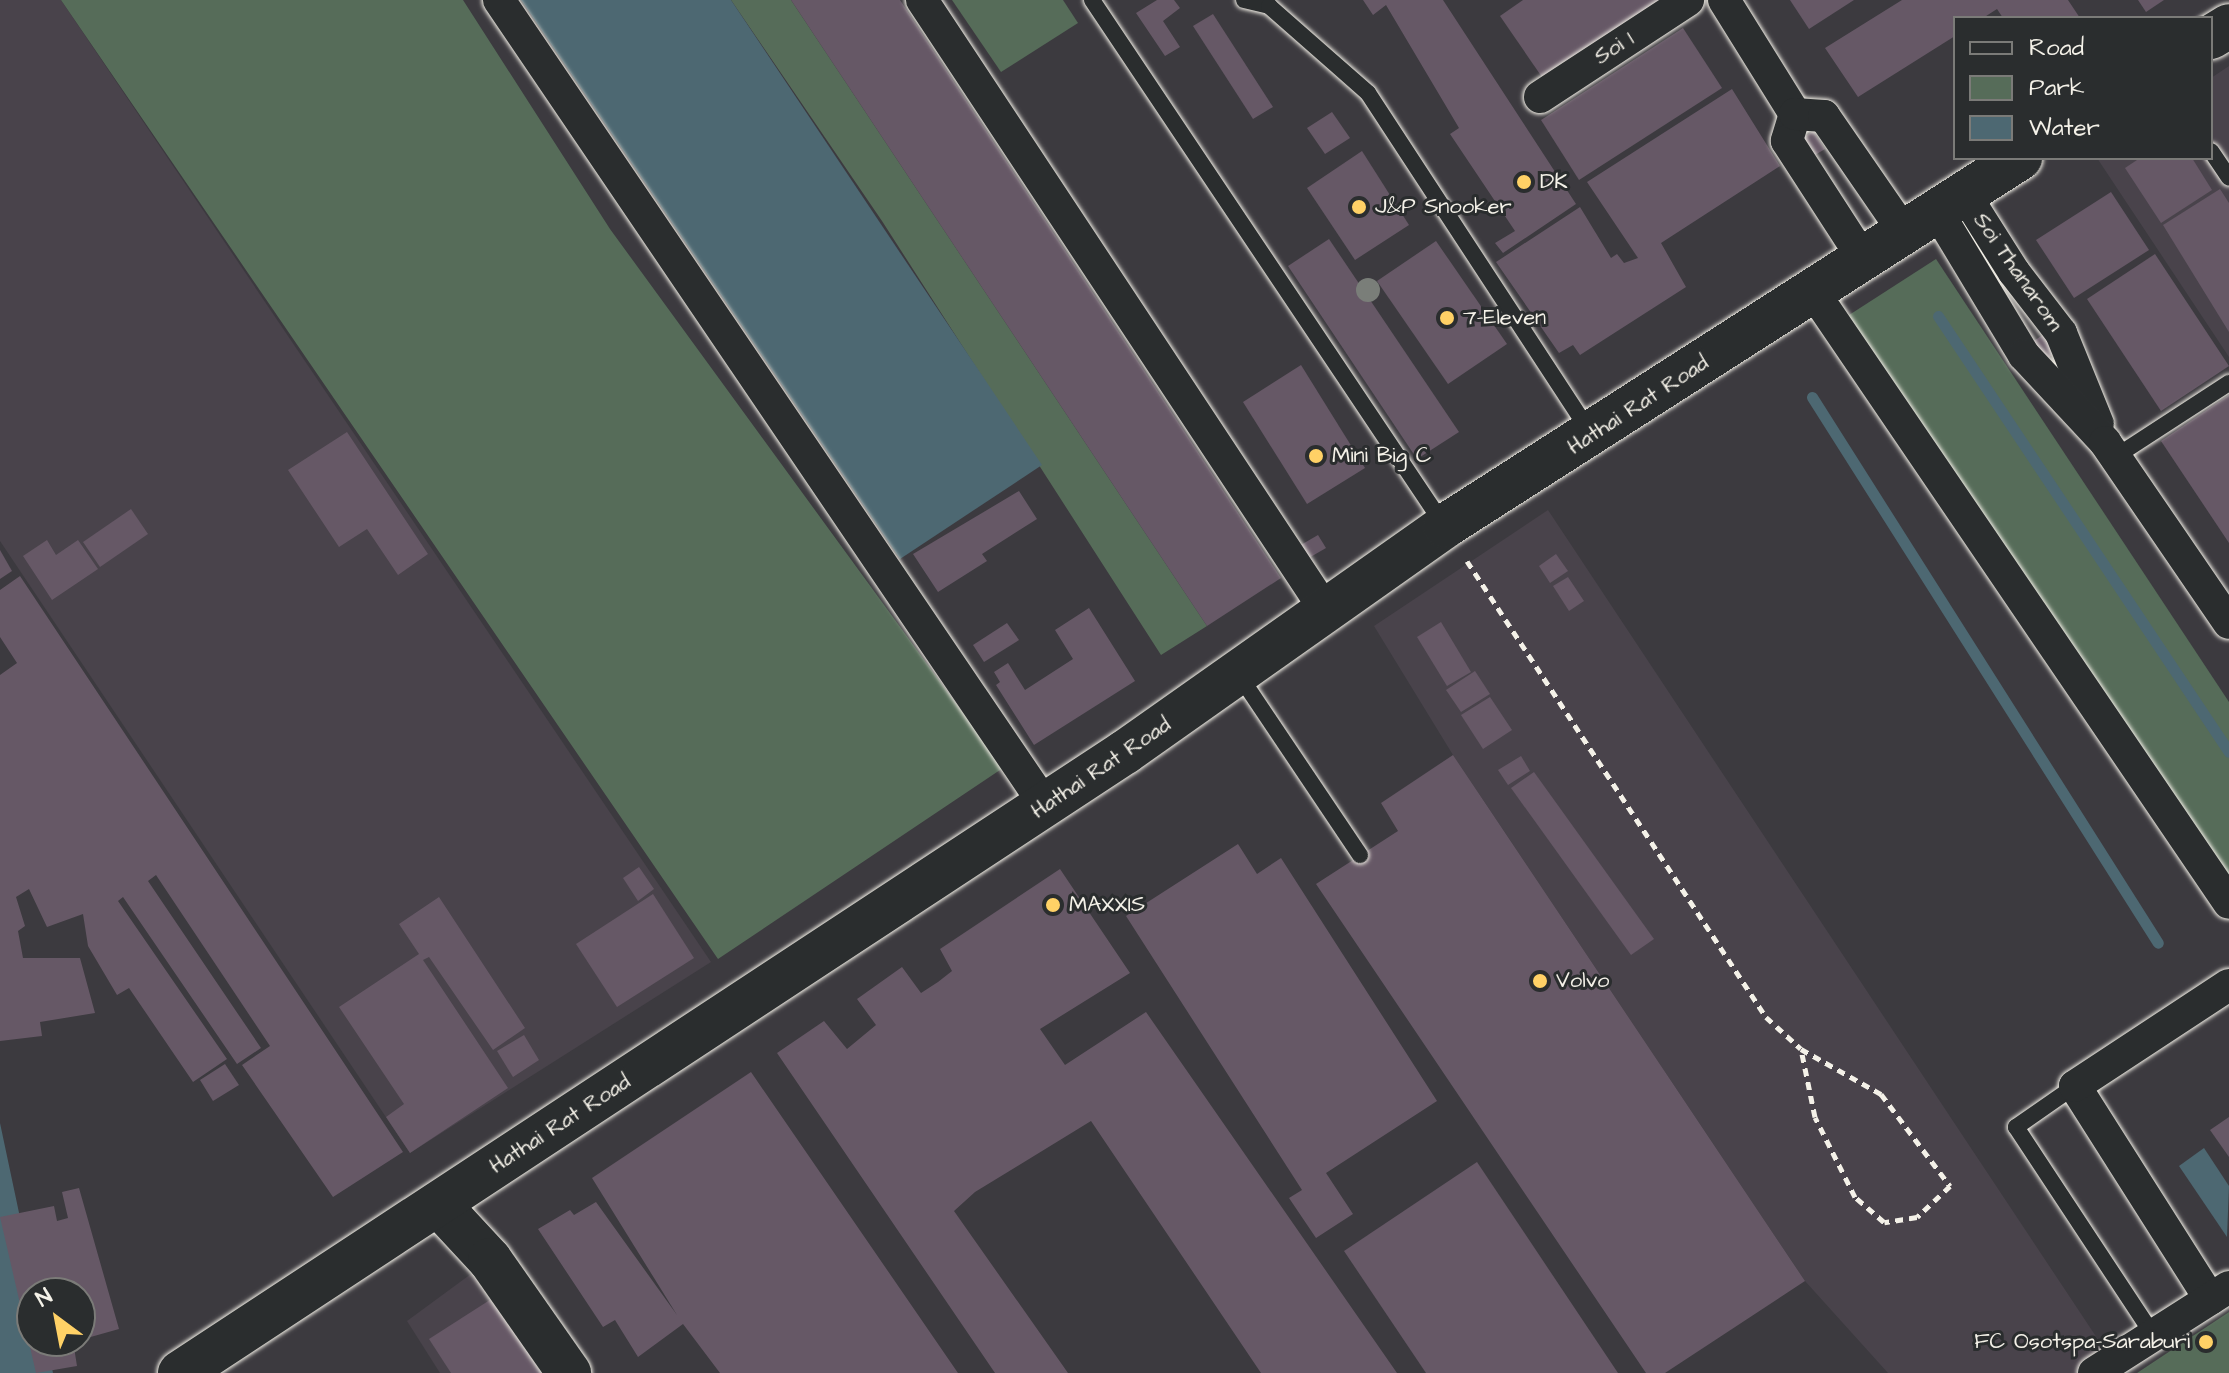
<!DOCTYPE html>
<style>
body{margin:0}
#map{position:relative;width:2229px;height:1373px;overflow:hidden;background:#3c3a3f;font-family:"Architects Daughter",sans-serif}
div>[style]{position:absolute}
.built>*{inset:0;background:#49434b}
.green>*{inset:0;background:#566c59}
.water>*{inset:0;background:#4d6872}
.stream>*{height:11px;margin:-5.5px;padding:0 5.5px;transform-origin:5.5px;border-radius:5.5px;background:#4d6872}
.building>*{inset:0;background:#665866}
.path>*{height:5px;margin-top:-2.5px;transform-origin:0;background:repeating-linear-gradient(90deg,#f4f1e8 0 8px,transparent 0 14px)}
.roads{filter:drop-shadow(0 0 2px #f4f1e8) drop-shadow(0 0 2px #f4f1e8)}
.lane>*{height:16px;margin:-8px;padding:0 8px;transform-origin:8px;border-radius:8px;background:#2a2d2e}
.street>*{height:32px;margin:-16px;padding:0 16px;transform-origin:16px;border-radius:16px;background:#2a2d2e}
.secondary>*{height:44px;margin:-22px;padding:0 22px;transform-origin:22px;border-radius:22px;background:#2a2d2e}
.trees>*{width:24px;height:24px;margin:-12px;border-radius:50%;background:#7a7e79}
.dots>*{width:22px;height:22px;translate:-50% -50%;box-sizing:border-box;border:4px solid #2a2d2e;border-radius:50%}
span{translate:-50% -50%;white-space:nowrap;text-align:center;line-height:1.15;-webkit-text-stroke:6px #2a2d2e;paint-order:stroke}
.street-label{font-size:22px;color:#f4f1e8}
.poi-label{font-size:22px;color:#f4f1e8}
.left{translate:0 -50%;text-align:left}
.right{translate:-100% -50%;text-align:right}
.legend{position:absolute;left:1953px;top:16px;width:260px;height:144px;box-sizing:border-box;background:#2a2d2e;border:2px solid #7b7b78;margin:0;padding:10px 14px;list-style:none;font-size:24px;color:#f4f1e8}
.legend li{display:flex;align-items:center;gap:16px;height:40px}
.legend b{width:40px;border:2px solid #7b7b78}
.north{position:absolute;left:16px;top:1277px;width:80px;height:80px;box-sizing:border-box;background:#2a2d2e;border:2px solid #7b7b78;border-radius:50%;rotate:328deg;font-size:22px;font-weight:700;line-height:32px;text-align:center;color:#f4f1e8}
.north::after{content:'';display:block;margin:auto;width:28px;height:36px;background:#ffd166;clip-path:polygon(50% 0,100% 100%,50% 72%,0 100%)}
</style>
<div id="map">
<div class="built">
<div style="clip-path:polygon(0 0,61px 0,711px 962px,410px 1153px,0 541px)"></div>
<div style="clip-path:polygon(2229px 66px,2229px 357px,2097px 158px,2211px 158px,2211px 78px)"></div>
<div style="clip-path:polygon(1548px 510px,1951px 1118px,2107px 1353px,2075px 1373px,1888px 1373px,1805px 1281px,1453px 755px,1374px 626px)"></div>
<div style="clip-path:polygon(490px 1260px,569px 1373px,440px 1373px,407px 1321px)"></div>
</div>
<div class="green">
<div style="clip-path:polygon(61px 0,463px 0,610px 229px,1003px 768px,718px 959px)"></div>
<div style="clip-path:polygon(731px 0,791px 0,1207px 626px,1161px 655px,882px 221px)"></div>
<div style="clip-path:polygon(952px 0,1063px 0,1078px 23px,1001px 72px)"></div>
<div style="clip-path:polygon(1936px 259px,2229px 702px,2229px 903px,1846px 317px)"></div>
<div style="clip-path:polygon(2229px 1312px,2229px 1373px,2137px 1373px)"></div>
</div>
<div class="water">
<div style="clip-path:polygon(521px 0,731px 0,1042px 465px,900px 559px)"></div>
<div style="clip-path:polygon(0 1123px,36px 1293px,32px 1341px,46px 1341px,53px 1373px,0 1373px)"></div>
<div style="clip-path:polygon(2204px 1148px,2229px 1186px,2227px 1237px,2179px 1166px)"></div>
</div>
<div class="stream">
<div style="left:1938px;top:316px;width:524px;rotate:56.28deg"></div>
<div style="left:1812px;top:397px;width:646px;rotate:57.64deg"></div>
</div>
<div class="building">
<div style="clip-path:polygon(791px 0,900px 0,1281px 578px,1207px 626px)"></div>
<div style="clip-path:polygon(1157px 0,1174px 0,1180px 8px,1163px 21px,1180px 47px,1165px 56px,1136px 13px)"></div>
<div style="clip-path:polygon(1363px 0,1443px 0,1576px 204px,1503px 253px,1495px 243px,1515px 231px,1450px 134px,1459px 128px,1386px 5px,1373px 15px)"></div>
<div style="clip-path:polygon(1523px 0,1662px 0,1544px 80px,1500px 16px)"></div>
<div style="clip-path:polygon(1790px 0,1854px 0,1809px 29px)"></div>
<div style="clip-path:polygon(1902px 0,2068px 0,2080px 18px,2003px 18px,1997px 9px,1983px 18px,1955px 18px,1955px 36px,1858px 97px,1825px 48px)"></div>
<div style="clip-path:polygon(2138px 0,2164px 0,2146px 12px)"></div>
<div style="clip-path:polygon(1213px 14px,1273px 107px,1253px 119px,1193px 26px)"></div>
<div style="clip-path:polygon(1683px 28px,1722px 88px,1579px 180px,1541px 120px)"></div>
<div style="clip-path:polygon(1732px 89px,1780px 166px,1661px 243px,1686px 287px,1580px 355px,1573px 345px,1559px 353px,1496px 262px,1580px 207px,1611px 258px,1617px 254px,1624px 263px,1638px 258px,1587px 182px)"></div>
<div style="clip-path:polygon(1332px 112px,1350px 138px,1325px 154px,1307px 128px)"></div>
<div style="clip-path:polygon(1813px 131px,1825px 149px,1810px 158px,1799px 141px)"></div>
<div style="clip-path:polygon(1362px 151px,1409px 225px,1355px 260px,1307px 188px)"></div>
<div style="clip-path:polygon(2140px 158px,2192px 158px,2212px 190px,2161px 223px,2125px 168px)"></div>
<div style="clip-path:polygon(2220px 189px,2229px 203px,2229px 332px,2163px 225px)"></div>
<div style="clip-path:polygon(2111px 192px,2149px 250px,2074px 298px,2036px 240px)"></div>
<div style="clip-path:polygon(1329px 239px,1459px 432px,1417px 459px,1288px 266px)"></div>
<div style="clip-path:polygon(1436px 241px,1507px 344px,1448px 384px,1377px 281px)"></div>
<div style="clip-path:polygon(2155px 254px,2229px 366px,2161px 411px,2087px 299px)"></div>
<div style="clip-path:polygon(2047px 332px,2059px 351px,2043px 361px,2031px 343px)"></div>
<div style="clip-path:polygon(1301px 365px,1365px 468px,1307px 504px,1243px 402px)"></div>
<div style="clip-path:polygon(2229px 395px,2229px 543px,2161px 441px)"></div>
<div style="clip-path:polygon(347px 432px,428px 554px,398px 575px,367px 529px,339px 547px,288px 470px)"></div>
<div style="clip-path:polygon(1019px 491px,1037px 519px,982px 554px,987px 561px,938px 592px,913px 554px)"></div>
<div style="clip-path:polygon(131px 509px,148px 534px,100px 567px,83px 542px)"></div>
<div style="clip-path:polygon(1318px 535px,1326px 548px,1307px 559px,1299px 546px)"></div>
<div style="clip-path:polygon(47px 540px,56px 555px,78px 540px,98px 569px,52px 600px,23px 556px)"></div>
<div style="clip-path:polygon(0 550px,12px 571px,0 579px)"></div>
<div style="clip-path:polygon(1556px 554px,1568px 571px,1550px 583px,1539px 566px)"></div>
<div style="clip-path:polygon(20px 576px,403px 1152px,333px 1197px,242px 1065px,270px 1046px,156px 875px,148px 881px,261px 1048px,237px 1064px,123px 897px,118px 901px,227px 1059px,193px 1082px,129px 988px,117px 995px,88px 946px,83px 914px,47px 927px,29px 889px,16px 897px,25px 926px,18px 931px,23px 958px,80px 958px,95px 1013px,40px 1022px,42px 1036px,0 1041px,0 675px,17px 663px,0 637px,0 590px)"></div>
<div style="clip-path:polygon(1568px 577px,1584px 601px,1569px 611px,1553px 586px)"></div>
<div style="clip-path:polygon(1089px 608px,1135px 681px,1034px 745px,996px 685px,1000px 682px,994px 672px,1008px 663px,1025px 690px,1073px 659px,1055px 630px)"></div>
<div style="clip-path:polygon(1441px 622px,1471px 672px,1447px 686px,1417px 637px)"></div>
<div style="clip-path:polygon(1007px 623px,1019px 640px,984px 662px,973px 645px)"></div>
<div style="clip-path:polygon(1475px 671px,1490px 694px,1461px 712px,1446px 690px)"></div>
<div style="clip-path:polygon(1490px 697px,1512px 730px,1483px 749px,1461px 715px)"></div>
<div style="clip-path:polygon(1453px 755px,1805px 1281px,1665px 1373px,1646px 1373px,1316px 884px,1398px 831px,1381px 803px)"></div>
<div style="clip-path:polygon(1521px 756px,1530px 771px,1508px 785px,1498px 770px)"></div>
<div style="clip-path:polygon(1534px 772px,1654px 939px,1631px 955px,1511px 788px)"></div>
<div style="clip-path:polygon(1238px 844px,1257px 874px,1281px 858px,1437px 1101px,1326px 1173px,1353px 1214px,1316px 1238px,1289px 1198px,1302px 1190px,1126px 916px)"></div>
<div style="clip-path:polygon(639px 867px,654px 889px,638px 901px,623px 878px)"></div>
<div style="clip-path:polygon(1060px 869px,1130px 973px,1040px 1029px,1065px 1065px,1146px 1012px,1397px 1373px,1261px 1373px,1091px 1121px,975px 1192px,954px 1211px,1068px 1373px,995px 1373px,777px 1053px,824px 1021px,847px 1049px,876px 1025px,857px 999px,902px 967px,921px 993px,938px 982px,952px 971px,940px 949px)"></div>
<div style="clip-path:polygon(653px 894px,694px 958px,617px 1007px,576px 944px)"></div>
<div style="clip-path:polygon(439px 897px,525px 1028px,493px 1050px,429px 957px,423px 960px,508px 1088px,410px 1153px,386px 1117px,404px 1104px,339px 1007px,419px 954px,399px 924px)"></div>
<div style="clip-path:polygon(524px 1035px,539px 1060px,513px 1077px,497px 1051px)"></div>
<div style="clip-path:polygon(225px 1064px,239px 1085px,213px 1101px,200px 1080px)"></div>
<div style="clip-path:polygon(751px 1072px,958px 1373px,720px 1373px,683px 1324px,638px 1357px,615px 1320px,603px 1327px,538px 1229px,570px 1210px,574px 1215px,596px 1202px,677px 1315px,592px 1178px)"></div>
<div style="clip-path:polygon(2229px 1117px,2229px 1157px,2210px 1130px)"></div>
<div style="clip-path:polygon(1477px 1162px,1618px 1373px,1426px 1373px,1344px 1251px)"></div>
<div style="clip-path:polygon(79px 1188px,119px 1329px,80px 1340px,80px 1293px,32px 1293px,32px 1341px,73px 1341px,77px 1366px,36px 1373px,0 1217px,54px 1206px,57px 1221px,68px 1218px,62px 1192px)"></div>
<div style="clip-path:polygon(493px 1298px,541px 1373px,451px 1373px,429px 1339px)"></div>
</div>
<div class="path">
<div style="left:1467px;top:561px;width:545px;rotate:56.75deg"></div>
<div style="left:1766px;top:1017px;width:47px;rotate:42.4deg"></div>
<div style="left:1801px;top:1049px;width:92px;rotate:29.4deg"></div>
<div style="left:1881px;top:1094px;width:115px;rotate:53.1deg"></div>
<div style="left:1950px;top:1186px;width:45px;rotate:136.8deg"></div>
<div style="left:1917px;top:1217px;width:33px;rotate:171deg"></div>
<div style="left:1884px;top:1222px;width:38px;rotate:-139deg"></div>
<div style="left:1855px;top:1197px;width:89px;rotate:-116.6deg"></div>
<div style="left:1815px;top:1117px;width:69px;rotate:-101.6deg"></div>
</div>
<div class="roads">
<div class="lane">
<div style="left:1092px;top:0;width:631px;rotate:56.18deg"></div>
<div style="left:1244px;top:0;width:26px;rotate:13deg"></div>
<div style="left:1269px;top:6px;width:132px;rotate:41.3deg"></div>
<div style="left:1368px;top:93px;width:405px;rotate:56.8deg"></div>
<div style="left:2211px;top:151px;width:32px;rotate:56deg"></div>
<div style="left:2115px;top:457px;width:136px;rotate:-33deg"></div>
<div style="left:1239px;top:675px;width:217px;rotate:56.1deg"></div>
<div style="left:2075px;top:1086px;width:72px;rotate:145.2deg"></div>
<div style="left:2016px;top:1127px;width:249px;rotate:56.6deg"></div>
</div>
<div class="street">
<div style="left:499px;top:0;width:973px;rotate:55.85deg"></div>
<div style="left:922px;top:0;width:729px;rotate:56.53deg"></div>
<div style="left:1724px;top:0;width:134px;rotate:58.1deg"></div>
<div style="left:1795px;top:114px;width:28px;rotate:107deg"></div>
<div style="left:1787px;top:141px;width:138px;rotate:57.1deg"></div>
<div style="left:1540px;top:97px;width:177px;rotate:-33.2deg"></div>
<div style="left:1795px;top:114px;width:29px;rotate:4deg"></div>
<div style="left:1824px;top:116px;width:141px;rotate:55.4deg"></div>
<div style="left:1964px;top:193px;width:93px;rotate:57.7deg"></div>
<div style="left:2014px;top:272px;width:77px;rotate:52.4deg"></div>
<div style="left:2061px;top:333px;width:98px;rotate:67.9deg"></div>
<div style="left:1937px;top:211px;width:168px;rotate:58.9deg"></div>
<div style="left:2024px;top:355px;width:119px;rotate:47deg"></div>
<div style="left:2105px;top:442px;width:219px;rotate:55.6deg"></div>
<div style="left:1812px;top:290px;width:741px;rotate:55.77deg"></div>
<div style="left:2210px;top:1299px;width:252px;rotate:-122.4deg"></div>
<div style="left:2075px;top:1086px;width:184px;rotate:-33.3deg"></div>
<div style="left:2094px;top:1373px;width:160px;rotate:-32.5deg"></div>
</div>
<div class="secondary">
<div style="left:2211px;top:37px;width:21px;rotate:-31deg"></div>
<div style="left:438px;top:1204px;width:76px;rotate:47.1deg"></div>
<div style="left:490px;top:1260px;width:138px;rotate:55deg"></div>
<div style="left:180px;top:1373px;width:1131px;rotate:-33.31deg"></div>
<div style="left:1125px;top:752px;width:392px;rotate:-35.2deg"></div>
<div style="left:1445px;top:526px;width:683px;rotate:-32.62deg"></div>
</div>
</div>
<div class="trees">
<div style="left:1368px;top:290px"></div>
</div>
<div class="dots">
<div style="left:1524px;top:182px;background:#ffd166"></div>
<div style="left:1359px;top:207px;background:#ffd166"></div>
<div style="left:1447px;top:318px;background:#ffd166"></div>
<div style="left:1316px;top:456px;background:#ffd166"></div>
<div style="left:1053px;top:905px;background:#ffd166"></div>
<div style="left:1540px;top:981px;background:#ffd166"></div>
<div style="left:2206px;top:1342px;background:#ffd166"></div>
</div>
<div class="street-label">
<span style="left:1614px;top:48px;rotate:-33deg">Soi 1</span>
<span style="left:2018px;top:272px;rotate:55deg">Soi Thanarom</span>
<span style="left:1638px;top:405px;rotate:-33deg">Hathai Rat Road</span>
<span style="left:1101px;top:768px;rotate:-34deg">Hathai Rat Road</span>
<span style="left:560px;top:1124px;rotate:-33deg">Hathai Rat Road</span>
</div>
<div class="poi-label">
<span class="left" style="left:1540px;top:182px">DK</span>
<span class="left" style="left:1375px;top:207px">J&amp;P Snooker</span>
<span class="left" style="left:1463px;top:318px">7-Eleven</span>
<span class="left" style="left:1332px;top:456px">Mini Big C</span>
<span class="left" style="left:1069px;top:905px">MAXXIS</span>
<span class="left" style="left:1556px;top:981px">Volvo</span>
<span class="right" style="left:2190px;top:1342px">FC Osotspa-Saraburi</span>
</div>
<ul class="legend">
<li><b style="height:10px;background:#2a2d2e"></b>Road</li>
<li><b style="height:22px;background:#566c59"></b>Park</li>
<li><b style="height:22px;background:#4d6872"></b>Water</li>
</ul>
<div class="north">N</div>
</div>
